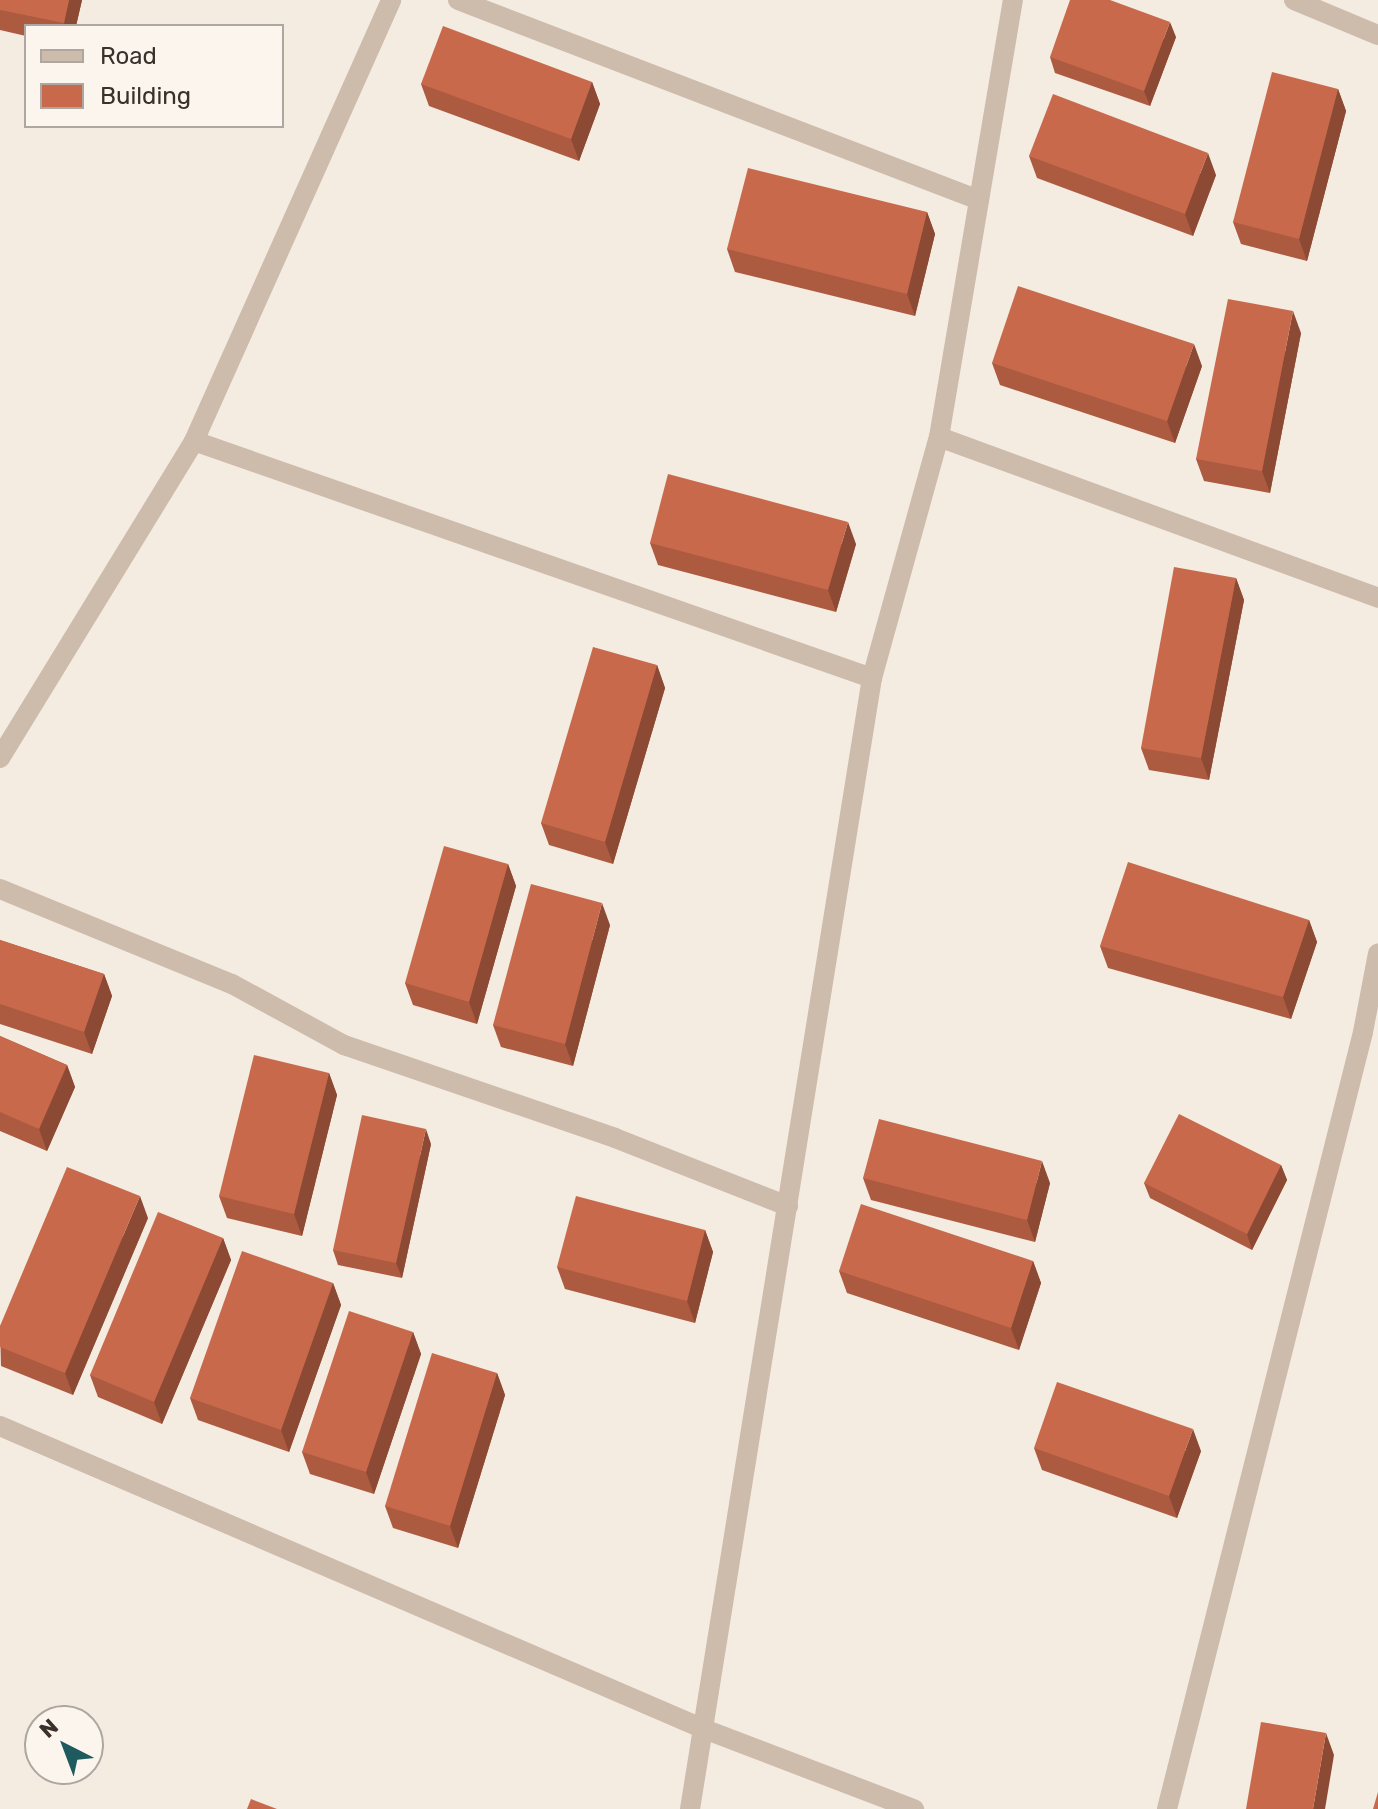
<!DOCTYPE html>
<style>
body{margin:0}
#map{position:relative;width:1378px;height:1809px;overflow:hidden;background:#f4ebe1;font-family:Rubik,sans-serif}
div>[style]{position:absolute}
.minor>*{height:20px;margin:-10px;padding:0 10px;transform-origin:10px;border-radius:10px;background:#cdbbac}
.wall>*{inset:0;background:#ac5a40}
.shaded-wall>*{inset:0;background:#8c4a34}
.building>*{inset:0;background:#c8694b}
span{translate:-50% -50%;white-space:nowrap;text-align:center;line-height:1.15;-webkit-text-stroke:6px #fbf5ee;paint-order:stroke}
.legend{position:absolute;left:24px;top:24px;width:260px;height:104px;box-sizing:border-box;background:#fbf5ee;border:2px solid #aea6a0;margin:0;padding:10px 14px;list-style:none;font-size:24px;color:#3b302b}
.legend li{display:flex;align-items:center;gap:16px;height:40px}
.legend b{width:40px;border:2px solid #aea6a0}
.north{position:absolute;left:24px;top:1705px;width:80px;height:80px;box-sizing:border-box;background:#fbf5ee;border:2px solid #aea6a0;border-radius:50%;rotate:318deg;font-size:22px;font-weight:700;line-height:32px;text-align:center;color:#3b302b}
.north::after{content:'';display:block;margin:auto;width:28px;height:36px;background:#1f5a5e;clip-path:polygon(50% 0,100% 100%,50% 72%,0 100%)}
</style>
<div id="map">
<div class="minor">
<div style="left:458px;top:0;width:558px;rotate:21deg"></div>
<div style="left:1294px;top:0;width:91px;rotate:22.6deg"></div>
<div style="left:939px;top:437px;width:468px;rotate:20.1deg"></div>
<div style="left:194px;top:441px;width:718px;rotate:19.27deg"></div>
<div style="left:0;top:758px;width:372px;rotate:-58.5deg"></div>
<div style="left:194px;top:441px;width:483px;rotate:-65.9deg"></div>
<div style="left:0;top:889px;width:251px;rotate:22.3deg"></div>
<div style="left:232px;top:984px;width:128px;rotate:28.6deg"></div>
<div style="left:344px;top:1045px;width:287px;rotate:18.9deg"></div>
<div style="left:615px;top:1138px;width:186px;rotate:21.5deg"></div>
<div style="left:0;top:1426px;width:766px;rotate:23.29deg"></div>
<div style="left:704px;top:1729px;width:225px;rotate:20.9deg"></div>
<div style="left:690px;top:1809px;width:1146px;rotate:-80.86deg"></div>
<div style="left:872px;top:678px;width:250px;rotate:-74.5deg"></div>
<div style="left:939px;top:437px;width:443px;rotate:-80.4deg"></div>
<div style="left:1167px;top:1809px;width:801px;rotate:-75.84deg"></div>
<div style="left:1363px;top:1032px;width:80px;rotate:-79.2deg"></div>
</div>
<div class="wall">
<div style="clip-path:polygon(0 0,82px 0,76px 26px,26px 26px,26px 36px,0 30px)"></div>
<div style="clip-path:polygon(1176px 37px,1150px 106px,1055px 73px,1050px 57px)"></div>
<div style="clip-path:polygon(592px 82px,600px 104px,579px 161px,429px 106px,421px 84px)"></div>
<div style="clip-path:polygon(1338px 89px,1346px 111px,1307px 261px,1241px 244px,1233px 222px)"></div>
<div style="clip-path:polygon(1029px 156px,1216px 175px,1193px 236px,1037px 178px)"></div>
<div style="clip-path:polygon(927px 212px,935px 234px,915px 316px,735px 272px,727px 249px)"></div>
<div style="clip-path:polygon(1301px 333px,1270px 493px,1204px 481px,1196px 459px)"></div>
<div style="clip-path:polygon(992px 363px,1202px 366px,1175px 443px,1000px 385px)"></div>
<div style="clip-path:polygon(650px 543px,856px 544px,836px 612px,658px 565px)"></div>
<div style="clip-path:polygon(1236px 578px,1244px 600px,1209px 780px,1149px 770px,1141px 748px)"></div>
<div style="clip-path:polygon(657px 665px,665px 688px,613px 864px,549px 845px,541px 823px)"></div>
<div style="clip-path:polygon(508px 864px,516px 886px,477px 1024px,413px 1005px,405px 983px)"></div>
<div style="clip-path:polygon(1309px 920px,1317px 942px,1291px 1019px,1108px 968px,1100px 946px)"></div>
<div style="clip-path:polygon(610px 925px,573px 1066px,501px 1047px,493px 1025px)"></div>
<div style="clip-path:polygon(0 940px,104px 974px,112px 996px,92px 1054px,0 1024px)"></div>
<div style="clip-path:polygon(0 1036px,67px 1065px,75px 1087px,47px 1151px,0 1131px)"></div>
<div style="clip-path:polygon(329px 1073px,337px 1095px,302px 1236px,227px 1218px,219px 1196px)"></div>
<div style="clip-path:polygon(431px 1144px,402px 1278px,338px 1265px,333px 1250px)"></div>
<div style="clip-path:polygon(1281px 1165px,1287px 1180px,1252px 1250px,1150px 1198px,1144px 1183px)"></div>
<div style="clip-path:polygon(863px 1178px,1050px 1183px,1035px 1242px,871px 1200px)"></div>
<div style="clip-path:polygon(148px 1218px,73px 1395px,1px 1366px,0 1326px)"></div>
<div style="clip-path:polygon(705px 1230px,713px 1252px,695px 1323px,565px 1289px,557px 1267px)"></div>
<div style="clip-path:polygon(223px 1238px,231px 1260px,162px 1424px,98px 1397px,90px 1375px)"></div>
<div style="clip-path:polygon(1033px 1261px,1041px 1283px,1019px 1350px,847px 1293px,839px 1271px)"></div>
<div style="clip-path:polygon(333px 1283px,341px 1305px,289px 1452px,198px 1420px,190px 1398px)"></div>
<div style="clip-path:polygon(413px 1332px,421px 1354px,374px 1494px,310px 1474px,302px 1452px)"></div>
<div style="clip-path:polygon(497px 1373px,505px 1395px,458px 1548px,393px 1528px,385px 1506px)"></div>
<div style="clip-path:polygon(1034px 1448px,1201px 1451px,1177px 1518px,1042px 1470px)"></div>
</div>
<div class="shaded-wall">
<div style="clip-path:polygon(69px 0,82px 0,76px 26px,65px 26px,64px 23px)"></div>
<div style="clip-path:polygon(1170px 22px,1176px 37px,1150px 106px,1144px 91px)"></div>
<div style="clip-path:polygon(592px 82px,600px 104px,579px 161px,571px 139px)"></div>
<div style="clip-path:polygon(1338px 89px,1346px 111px,1307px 261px,1299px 239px)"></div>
<div style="clip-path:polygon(1208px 153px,1216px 175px,1193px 236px,1185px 214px)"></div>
<div style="clip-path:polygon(927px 212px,935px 234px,915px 316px,907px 294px)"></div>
<div style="clip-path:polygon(1293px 311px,1301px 333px,1270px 493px,1262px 471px)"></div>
<div style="clip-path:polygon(1194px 344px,1202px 366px,1175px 443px,1167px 421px)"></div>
<div style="clip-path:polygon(848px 522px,856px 544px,836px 612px,828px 590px)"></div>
<div style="clip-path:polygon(1236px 578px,1244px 600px,1209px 780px,1201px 758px)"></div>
<div style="clip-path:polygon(657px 665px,665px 688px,613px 864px,605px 842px)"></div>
<div style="clip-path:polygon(508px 864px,516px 886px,477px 1024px,469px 1002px)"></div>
<div style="clip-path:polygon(602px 903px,610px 925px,573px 1066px,565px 1044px)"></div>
<div style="clip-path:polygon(1309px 920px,1317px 942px,1291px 1019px,1283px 997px)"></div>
<div style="clip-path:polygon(104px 974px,112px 996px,92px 1054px,84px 1032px)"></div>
<div style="clip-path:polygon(67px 1065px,75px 1087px,47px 1151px,39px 1129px)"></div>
<div style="clip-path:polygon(329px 1073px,337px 1095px,302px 1236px,294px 1214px)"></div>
<div style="clip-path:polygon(426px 1129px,431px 1144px,402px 1278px,396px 1263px)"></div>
<div style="clip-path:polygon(1042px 1161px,1050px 1183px,1035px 1242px,1027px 1220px)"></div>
<div style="clip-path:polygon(1281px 1165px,1287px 1180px,1252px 1250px,1247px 1234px)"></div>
<div style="clip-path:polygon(140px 1196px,148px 1218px,73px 1395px,65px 1373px)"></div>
<div style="clip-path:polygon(705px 1230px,713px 1252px,695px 1323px,687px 1301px)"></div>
<div style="clip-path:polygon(223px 1238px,231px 1260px,162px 1424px,154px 1402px)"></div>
<div style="clip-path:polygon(1033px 1261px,1041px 1283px,1019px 1350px,1011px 1328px)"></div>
<div style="clip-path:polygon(333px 1283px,341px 1305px,289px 1452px,281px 1430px)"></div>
<div style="clip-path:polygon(413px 1332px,421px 1354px,374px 1494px,366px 1472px)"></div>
<div style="clip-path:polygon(497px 1373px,505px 1395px,458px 1548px,450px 1526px)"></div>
<div style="clip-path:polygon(1193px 1429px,1201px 1451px,1177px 1518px,1169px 1496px)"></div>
<div style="clip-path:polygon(1326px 1733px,1334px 1755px,1325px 1809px,1313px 1809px)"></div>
</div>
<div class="building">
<div style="clip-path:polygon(0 0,69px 0,64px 23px,0 10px)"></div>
<div style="clip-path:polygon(1070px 0,1110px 0,1170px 22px,1144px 91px,1050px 57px)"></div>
<div style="clip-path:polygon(443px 26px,592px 82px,571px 139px,421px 84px)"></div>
<div style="clip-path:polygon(1272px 72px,1338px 89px,1299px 239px,1233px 222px)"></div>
<div style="clip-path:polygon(1053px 94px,1208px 153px,1185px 214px,1029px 156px)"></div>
<div style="clip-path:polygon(748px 168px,927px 212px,907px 294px,727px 249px)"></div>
<div style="clip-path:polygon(1018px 286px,1194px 344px,1167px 421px,992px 363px)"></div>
<div style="clip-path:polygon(1228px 299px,1293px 311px,1262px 471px,1196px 459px)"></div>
<div style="clip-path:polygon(668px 474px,848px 522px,828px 590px,650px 543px)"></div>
<div style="clip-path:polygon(1174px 567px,1236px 578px,1201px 758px,1141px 748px)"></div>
<div style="clip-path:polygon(593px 647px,657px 665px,605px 842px,541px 823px)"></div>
<div style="clip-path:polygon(444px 846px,508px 864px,469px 1002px,405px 983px)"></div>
<div style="clip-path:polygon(1128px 862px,1309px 920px,1283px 997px,1100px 946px)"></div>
<div style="clip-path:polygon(531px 884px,602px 903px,565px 1044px,493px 1025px)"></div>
<div style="clip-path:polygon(0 940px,104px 974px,84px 1032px,0 1004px)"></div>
<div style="clip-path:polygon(0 1036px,67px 1065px,39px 1129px,0 1112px)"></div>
<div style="clip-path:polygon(254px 1055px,329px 1073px,294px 1214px,219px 1196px)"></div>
<div style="clip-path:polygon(1179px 1114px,1281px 1165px,1247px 1234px,1144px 1183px)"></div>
<div style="clip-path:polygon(362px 1115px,426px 1129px,396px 1263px,333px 1250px)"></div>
<div style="clip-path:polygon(879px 1119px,1042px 1161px,1027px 1220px,863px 1178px)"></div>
<div style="clip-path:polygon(67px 1167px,140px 1196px,65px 1373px,0 1347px,0 1326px)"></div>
<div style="clip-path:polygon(576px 1196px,705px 1230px,687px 1301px,557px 1267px)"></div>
<div style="clip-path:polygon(861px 1204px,1033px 1261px,1011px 1328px,839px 1271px)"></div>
<div style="clip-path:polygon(158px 1212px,223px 1238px,154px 1402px,90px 1375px)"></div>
<div style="clip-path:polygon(242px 1251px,333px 1283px,281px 1430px,190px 1398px)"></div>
<div style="clip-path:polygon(349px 1311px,413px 1332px,366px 1472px,302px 1452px)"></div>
<div style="clip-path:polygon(432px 1353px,497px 1373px,450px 1526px,385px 1506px)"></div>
<div style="clip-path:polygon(1057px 1382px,1193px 1429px,1169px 1496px,1034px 1448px)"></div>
<div style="clip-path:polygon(1261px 1722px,1326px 1733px,1313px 1809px,1246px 1809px)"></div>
<div style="clip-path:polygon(1378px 1792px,1378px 1809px,1373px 1809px)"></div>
<div style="clip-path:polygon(251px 1799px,277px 1809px,247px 1809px)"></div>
</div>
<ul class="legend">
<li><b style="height:10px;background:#cdbbac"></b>Road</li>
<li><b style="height:22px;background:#c8694b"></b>Building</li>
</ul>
<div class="north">N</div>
</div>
